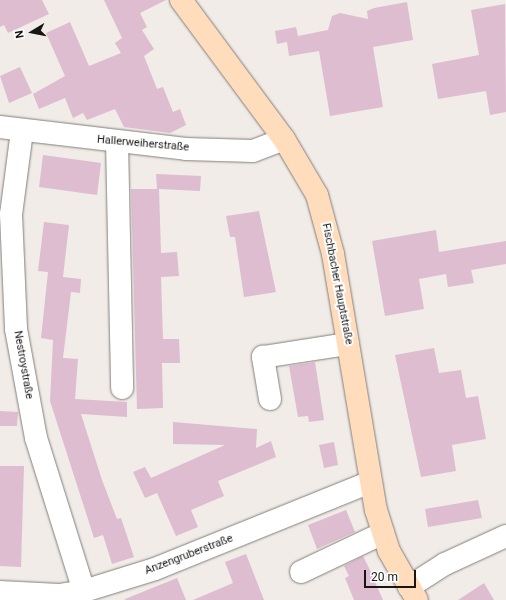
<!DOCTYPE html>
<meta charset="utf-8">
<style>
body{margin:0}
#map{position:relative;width:506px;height:600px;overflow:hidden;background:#f1ece7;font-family:Roboto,sans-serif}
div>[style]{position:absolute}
.building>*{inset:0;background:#ddbdcf}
.roads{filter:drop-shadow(0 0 1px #827e7a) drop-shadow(0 0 1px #827e7a)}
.minor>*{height:22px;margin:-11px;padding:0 11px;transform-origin:11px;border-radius:11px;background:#fff}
.major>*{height:22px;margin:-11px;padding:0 11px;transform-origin:11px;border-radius:11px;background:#ffddbc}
span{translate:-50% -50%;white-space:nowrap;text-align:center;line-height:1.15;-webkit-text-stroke:4px #fff;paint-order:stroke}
.street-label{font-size:11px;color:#181615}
.north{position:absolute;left:12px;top:12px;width:40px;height:40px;-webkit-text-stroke:3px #fff;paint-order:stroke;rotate:260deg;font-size:11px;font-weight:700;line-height:16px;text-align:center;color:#181615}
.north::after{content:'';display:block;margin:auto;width:14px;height:18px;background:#181615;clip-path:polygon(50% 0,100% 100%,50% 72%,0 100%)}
.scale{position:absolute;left:364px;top:570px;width:52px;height:18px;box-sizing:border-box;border:2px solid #181615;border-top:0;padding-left:5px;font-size:12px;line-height:14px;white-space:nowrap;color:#181615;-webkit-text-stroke:3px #fff;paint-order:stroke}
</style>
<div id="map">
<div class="building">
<div style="clip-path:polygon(0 0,42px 0,49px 14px,8px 33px,4px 25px,0 27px)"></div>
<div style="clip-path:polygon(104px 0,166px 0,140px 13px,147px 27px,142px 30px,154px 49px,144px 56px,157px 89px,163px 87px,173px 112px,180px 109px,186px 125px,170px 133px,124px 127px,115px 109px,87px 120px,83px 113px,73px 118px,65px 98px,39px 109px,33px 94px,65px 76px,46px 33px,70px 22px,89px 66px,121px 53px,115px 43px,122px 38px)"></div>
<div style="clip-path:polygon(407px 2px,413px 40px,373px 47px,383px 107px,330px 116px,319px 51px,289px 56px,287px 42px,277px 44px,275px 31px,296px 27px,298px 36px,328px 30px,332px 16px,340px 13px,368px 19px,367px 11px,374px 8px)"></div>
<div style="clip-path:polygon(505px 4px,506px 112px,490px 115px,486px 91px,438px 99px,432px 64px,479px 55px,471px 10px)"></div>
<div style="clip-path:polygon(20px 67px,32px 93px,9px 103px,0 76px)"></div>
<div style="clip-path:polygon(43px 155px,101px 163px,97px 195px,39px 187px)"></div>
<div style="clip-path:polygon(156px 174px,201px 176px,200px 191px,159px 189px,161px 253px,177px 252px,179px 276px,161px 277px,163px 339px,179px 339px,180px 363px,162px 363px,163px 408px,137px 409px,131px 189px,157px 189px)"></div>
<div style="clip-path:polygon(259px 211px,276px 292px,244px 297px,235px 237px,230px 237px,226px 216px)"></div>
<div style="clip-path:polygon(44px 222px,69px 225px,63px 277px,81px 279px,80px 293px,71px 292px,63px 358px,78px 359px,75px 399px,127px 402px,127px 417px,81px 414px,102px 480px,117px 519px,121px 518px,134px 557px,112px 564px,103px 535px,94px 538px,50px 401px,53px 340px,41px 338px,48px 272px,38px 271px)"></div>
<div style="clip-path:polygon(436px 230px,439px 252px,506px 241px,506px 264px,471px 270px,474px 283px,448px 287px,446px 274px,419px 279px,424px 309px,385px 316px,372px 241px)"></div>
<div style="clip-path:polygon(434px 348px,439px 373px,461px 370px,466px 398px,478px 396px,486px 439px,452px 445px,456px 471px,421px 477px,395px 355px)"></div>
<div style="clip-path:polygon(315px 362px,324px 420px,309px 422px,308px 416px,298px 417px,289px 366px)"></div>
<div style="clip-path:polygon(0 411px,18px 412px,17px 426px,0 426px)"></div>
<div style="clip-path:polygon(173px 422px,257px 429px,256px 448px,271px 441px,276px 457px,218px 481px,224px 496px,191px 510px,198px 527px,176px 536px,157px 493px,145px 498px,133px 472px,145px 467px,151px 478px,225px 445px,173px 444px)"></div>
<div style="clip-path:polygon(334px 442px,338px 465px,324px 468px,319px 445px)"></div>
<div style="clip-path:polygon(0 466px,24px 466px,21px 567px,0 566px)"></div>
<div style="clip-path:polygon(478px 500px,482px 518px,428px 527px,425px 509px)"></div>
<div style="clip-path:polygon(346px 510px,355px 532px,317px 549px,308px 525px)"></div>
<div style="clip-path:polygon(246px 554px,264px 600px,193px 600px,233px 583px,225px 562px)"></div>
<div style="clip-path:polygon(363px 556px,369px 568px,383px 600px,354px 600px,345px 578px,349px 576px,344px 566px)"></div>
<div style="clip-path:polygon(177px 578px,186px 600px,125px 600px,125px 599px)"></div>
<div style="clip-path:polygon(484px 583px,494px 600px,458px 600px)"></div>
</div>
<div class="roads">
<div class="minor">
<div style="left:0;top:127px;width:187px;rotate:6.7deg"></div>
<div style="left:186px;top:149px;width:67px;rotate:1.7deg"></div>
<div style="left:253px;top:151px;width:33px;rotate:-21deg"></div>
<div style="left:22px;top:131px;width:84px;rotate:97.5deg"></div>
<div style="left:11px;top:214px;width:115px;rotate:87.5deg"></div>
<div style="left:16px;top:329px;width:111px;rotate:79.6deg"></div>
<div style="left:36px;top:438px;width:160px;rotate:72.6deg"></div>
<div style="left:117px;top:142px;width:246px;rotate:88.8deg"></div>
<div style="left:270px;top:399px;width:43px;rotate:-99.5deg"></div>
<div style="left:263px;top:357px;width:86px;rotate:-8.7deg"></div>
<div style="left:301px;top:572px;width:91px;rotate:-25.4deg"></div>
<div style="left:409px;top:587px;width:43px;rotate:-32.6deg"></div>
<div style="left:445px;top:564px;width:67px;rotate:-24.7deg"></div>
<div style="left:0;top:592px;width:59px;rotate:2.9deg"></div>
<div style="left:59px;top:595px;width:25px;rotate:-9deg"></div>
<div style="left:84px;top:591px;width:74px;rotate:-17.2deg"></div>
<div style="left:155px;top:569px;width:232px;rotate:-22deg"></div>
</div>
<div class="major">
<div style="left:181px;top:0;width:173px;rotate:53.5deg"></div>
<div style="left:284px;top:139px;width:65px;rotate:59.5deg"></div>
<div style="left:317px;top:195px;width:61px;rotate:74.8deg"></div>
<div style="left:333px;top:254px;width:260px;rotate:80.5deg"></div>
<div style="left:376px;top:510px;width:43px;rotate:72.4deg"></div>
<div style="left:389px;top:551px;width:56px;rotate:60.3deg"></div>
</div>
</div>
<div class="street-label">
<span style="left:143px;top:144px;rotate:5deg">Hallerweiherstraße</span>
<span style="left:337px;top:284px;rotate:79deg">Fischbacher Hauptstraße</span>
<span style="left:23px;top:365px;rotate:80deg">Nestroystraße</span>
<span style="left:189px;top:555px;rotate:-21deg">Anzengruberstraße</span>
</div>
<div class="north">N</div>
<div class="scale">20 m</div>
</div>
